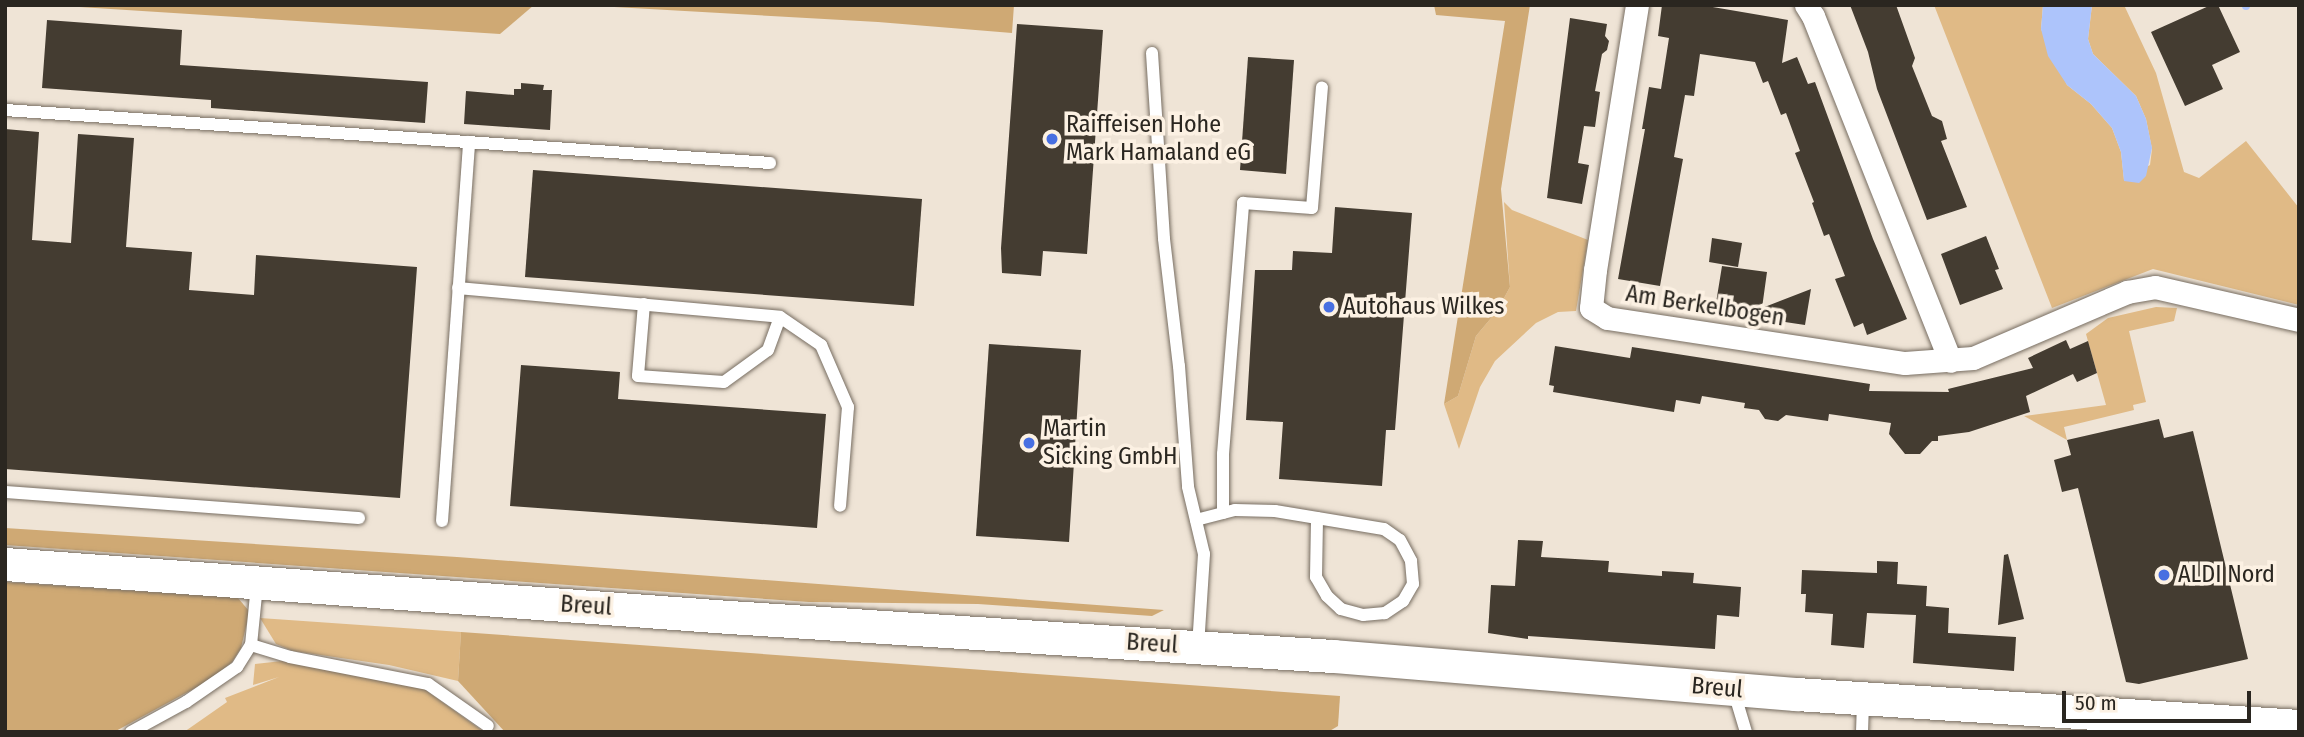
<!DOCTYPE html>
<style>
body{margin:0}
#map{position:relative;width:2304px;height:737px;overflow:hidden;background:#efe4d6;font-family:"Fira Sans Condensed",sans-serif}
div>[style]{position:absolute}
.green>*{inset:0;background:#e0ba86}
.forest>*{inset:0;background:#cfa974}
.water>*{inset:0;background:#adc4fb}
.stream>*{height:8px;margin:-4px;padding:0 4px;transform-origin:4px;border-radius:4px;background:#adc4fb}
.building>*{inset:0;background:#443c31}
.roads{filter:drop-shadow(0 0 2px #776d61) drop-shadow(0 0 2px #776d61)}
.service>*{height:12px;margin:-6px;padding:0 6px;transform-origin:6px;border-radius:6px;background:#fff}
.minor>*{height:23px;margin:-11.5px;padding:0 11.5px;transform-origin:11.5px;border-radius:11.5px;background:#fff}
.secondary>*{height:33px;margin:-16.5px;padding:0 16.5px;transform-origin:16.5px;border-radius:16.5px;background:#fff}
.dots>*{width:19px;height:19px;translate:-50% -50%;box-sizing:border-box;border:4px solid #fcf1e3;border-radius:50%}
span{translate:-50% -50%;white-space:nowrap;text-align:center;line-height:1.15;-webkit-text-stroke:7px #fcf1e3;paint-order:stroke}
.poi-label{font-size:24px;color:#2a2620}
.left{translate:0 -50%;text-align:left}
.street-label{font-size:24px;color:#2a2620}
.frame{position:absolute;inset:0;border:7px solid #2a2620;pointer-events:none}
.scale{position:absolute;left:2062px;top:691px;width:189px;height:32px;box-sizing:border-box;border:4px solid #2a2620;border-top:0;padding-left:9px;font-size:21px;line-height:24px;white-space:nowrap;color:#2a2620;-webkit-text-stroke:5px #fcf1e3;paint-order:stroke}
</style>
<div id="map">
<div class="green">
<div style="clip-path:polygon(1934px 5px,2043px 5px,2041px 29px,2067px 85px,2091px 104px,2112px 128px,2121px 152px,2124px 180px,2150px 165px,2152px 149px,2146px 119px,2136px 96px,2093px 54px,2088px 39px,2092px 5px,2124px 5px,2156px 73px,2184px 172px,2199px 178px,2246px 141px,2299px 208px,2299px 305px,2153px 269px,2052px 308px)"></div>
<div style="clip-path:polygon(1504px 202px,1512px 210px,1588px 240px,1576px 311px,1558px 312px,1536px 323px,1495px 361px,1480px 387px,1459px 449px,1444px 404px,1458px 396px,1476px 336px,1497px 311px,1510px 287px)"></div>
<div style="clip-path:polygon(2156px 307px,2177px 308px,2174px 321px,2129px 331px,2146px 402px,2133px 405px,2134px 410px,2064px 427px,2067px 440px,2024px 416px,2106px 405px,2086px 334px,2108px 318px)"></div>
<div style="clip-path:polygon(260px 618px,461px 632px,458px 681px,389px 665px,293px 651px,276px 644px)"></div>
<div style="clip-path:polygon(282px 661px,383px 677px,424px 689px,484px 732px,184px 732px,227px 702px,225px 698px,279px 677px,253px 685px,255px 664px)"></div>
</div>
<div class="forest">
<div style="clip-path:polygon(48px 5px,534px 5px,500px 34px)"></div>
<div style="clip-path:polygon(579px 5px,1014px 5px,1012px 33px,878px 22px)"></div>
<div style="clip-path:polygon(1434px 5px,1530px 5px,1501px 189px,1510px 287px,1497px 311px,1476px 336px,1458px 396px,1444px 404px,1505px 21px,1436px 15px)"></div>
<div style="clip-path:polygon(5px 528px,457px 557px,1164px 610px,1152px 616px,978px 604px,809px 602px,5px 545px)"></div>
<div style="clip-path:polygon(5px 582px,238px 598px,249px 611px,248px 618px,241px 648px,232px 662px,210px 680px,114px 732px,5px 732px)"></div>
<div style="clip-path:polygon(461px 632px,1340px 696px,1338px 726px,1328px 732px,505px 732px,458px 681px)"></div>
</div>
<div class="water">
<div style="clip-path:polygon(2043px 5px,2092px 5px,2088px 39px,2093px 54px,2136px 96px,2146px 119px,2152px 148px,2146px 176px,2139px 183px,2124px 181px,2121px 152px,2112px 128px,2091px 104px,2067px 85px,2048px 56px,2041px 29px)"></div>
</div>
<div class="stream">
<div style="left:2246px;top:5px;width:1px;rotate:90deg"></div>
</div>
<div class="building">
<div style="clip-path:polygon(1662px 5px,1701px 5px,1788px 20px,1782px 63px,1797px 57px,1808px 84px,1815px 82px,1873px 239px,1907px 319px,1867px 335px,1863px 323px,1854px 327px,1835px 279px,1845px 276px,1829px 234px,1824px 236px,1812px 203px,1814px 202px,1795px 153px,1800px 151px,1786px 113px,1781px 115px,1768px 81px,1763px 83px,1755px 62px,1700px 54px,1694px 96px,1685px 95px,1674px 157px,1683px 159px,1660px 286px,1618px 279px,1645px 129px,1642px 129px,1649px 87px,1661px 89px,1669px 38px,1658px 36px)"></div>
<div style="clip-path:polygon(1850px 5px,1896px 5px,1915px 58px,1912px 66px,1932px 116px,1942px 121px,1947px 139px,1941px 141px,1967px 207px,1927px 220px,1877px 89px,1868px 52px)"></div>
<div style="clip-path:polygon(2211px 5px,2218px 5px,2240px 52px,2212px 65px,2223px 89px,2185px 106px,2151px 32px)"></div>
<div style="clip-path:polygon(1570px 18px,1607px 24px,1605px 36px,1609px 41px,1607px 50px,1602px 54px,1595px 91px,1600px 92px,1595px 127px,1584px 126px,1578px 163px,1589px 165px,1582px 204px,1547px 198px)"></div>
<div style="clip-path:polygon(47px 20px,182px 30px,180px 65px,428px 82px,425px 123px,211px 108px,211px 100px,42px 88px)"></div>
<div style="clip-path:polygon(1017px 24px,1103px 30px,1087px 254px,1043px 251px,1041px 276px,1002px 273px,1001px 248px)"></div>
<div style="clip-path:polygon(1248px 57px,1294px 60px,1286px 174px,1240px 170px)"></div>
<div style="clip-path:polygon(521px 83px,544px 85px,543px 90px,552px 90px,550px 130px,464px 124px,466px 91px,514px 95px,514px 89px,521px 89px)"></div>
<div style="clip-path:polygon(5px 129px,39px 132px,32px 240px,71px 243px,78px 134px,134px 138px,126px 247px,192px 252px,189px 290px,254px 295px,256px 255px,417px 267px,400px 498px,5px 469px)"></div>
<div style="clip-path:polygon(533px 170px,922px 199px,914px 306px,525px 277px)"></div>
<div style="clip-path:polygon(1335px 207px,1412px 213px,1395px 430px,1386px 430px,1382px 486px,1279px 479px,1283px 422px,1246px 420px,1255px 270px,1292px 270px,1293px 251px,1332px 253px)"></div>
<div style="clip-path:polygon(1986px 236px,1999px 269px,1995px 270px,2003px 289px,1960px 305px,1941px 254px)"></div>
<div style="clip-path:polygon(1712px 238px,1742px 243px,1738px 267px,1709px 262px)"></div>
<div style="clip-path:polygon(1722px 266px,1767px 272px,1762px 308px,1811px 289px,1805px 325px,1785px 322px,1786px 314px,1716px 303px)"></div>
<div style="clip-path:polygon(2066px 340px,2070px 349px,2088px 341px,2097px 373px,2077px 382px,2073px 374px,2026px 396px,2030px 412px,1969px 432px,1938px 436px,1938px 441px,1932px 441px,1920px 454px,1905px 454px,1889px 434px,1891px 423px,1829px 414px,1828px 421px,1786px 415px,1778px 421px,1765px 419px,1759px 410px,1744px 408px,1745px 403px,1702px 396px,1700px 404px,1676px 400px,1674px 412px,1553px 392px,1554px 386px,1549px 385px,1555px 346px,1630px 358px,1632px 347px,1870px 384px,1869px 391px,1949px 392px,1948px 389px,2033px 368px,2028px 358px)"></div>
<div style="clip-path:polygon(989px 344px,1081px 350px,1069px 542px,976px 536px)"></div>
<div style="clip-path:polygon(521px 365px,620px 372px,618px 399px,826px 414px,817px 528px,510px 506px)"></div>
<div style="clip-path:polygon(2159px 419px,2164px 438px,2193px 431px,2248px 659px,2139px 684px,2126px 682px,2078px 488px,2062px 492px,2054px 460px,2071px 455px,2067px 440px)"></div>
<div style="clip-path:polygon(1518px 540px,1543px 541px,1541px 557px,1609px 561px,1608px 572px,1662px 576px,1662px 571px,1694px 573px,1693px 583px,1741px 587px,1739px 617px,1717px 615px,1715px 649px,1528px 636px,1528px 639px,1488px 633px,1491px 585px,1515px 586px)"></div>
<div style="clip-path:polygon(2008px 554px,2024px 619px,1998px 625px,2004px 555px)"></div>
<div style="clip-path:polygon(1877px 561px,1898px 562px,1897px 584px,1927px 586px,1926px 606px,1949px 608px,1948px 633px,2016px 637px,2014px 671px,1913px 663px,1916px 615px,1867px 613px,1864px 648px,1831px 645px,1833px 614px,1805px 612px,1806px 594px,1801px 594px,1802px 570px,1877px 573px)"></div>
</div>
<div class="roads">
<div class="service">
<div style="left:1152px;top:53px;width:186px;rotate:86.3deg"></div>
<div style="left:1164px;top:239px;width:128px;rotate:83.3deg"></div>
<div style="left:1179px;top:366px;width:121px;rotate:85.7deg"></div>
<div style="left:1188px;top:487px;width:69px;rotate:76.6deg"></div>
<div style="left:1204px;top:554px;width:93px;rotate:93.7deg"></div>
<div style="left:5px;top:110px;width:767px;rotate:3.96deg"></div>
<div style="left:458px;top:288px;width:323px;rotate:5.1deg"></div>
<div style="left:780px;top:317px;width:50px;rotate:34.3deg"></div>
<div style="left:821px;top:345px;width:68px;rotate:66.5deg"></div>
<div style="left:848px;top:407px;width:99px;rotate:94.6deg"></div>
<div style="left:644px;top:304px;width:72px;rotate:94.8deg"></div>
<div style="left:638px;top:376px;width:86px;rotate:4deg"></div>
<div style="left:724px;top:382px;width:54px;rotate:-36deg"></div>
<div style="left:768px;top:350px;width:35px;rotate:-70deg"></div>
<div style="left:5px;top:492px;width:355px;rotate:4.2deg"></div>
<div style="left:1223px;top:513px;width:59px;rotate:-90deg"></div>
<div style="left:1223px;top:454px;width:252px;rotate:-85.4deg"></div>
<div style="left:1243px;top:203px;width:69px;rotate:4.1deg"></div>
<div style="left:1312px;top:208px;width:121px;rotate:-85.3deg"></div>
<div style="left:1196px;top:520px;width:40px;rotate:-14.4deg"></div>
<div style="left:1235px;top:510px;width:40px;rotate:1.4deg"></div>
<div style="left:1275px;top:511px;width:110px;rotate:9.4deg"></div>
<div style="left:1384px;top:529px;width:19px;rotate:35deg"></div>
<div style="left:1400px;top:540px;width:24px;rotate:62deg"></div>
<div style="left:1411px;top:561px;width:23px;rotate:85deg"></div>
<div style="left:1413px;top:584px;width:20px;rotate:120deg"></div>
<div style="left:1403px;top:601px;width:22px;rotate:146deg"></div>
<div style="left:1385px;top:613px;width:22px;rotate:175deg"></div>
<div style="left:1363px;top:615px;width:23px;rotate:-165deg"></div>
<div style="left:1341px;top:609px;width:19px;rotate:-137deg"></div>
<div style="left:1327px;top:596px;width:22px;rotate:-120deg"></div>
<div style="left:1316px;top:577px;width:59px;rotate:-89deg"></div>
<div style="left:442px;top:521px;width:380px;rotate:-85.9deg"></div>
<div style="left:251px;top:645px;width:41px;rotate:17.1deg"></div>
<div style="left:290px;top:657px;width:141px;rotate:11.1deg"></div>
<div style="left:428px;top:684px;width:73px;rotate:35deg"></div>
<div style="left:1734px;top:692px;width:42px;rotate:73.3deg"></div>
<div style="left:131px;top:732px;width:63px;rotate:-28.6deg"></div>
<div style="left:186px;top:702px;width:62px;rotate:-34.5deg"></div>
<div style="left:237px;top:667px;width:26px;rotate:-58deg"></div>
<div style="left:251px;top:645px;width:60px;rotate:-84.3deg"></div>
<div style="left:1862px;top:732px;width:33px;rotate:-88deg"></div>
</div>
<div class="minor">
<div style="left:1637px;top:5px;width:268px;rotate:99deg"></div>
<div style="left:1595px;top:270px;width:38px;rotate:96deg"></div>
<div style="left:1591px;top:308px;width:19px;rotate:32deg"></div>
<div style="left:1607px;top:318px;width:301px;rotate:8.6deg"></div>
<div style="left:1905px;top:363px;width:68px;rotate:-4.2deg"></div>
<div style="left:1973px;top:358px;width:168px;rotate:-23.2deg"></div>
<div style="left:2127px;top:292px;width:28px;rotate:-10deg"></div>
<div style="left:2155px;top:287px;width:148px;rotate:12.9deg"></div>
<div style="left:1806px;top:5px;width:13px;rotate:58deg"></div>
<div style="left:1813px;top:16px;width:371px;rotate:68.3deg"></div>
</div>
<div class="secondary">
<div style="left:5px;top:564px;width:711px;rotate:4.19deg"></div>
<div style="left:714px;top:616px;width:620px;rotate:3.7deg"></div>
<div style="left:1333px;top:656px;width:465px;rotate:4.7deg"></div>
<div style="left:1796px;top:694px;width:504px;rotate:3.64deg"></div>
</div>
</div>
<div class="dots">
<div style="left:1052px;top:139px;background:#486fe1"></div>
<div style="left:1329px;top:307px;background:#486fe1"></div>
<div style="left:1029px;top:443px;background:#486fe1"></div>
<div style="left:2164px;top:575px;background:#486fe1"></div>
</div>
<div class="poi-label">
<span class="left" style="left:1066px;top:139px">Raiffeisen Hohe<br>Mark Hamaland eG</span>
<span class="left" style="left:1343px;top:307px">Autohaus Wilkes</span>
<span class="left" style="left:1043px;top:443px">Martin<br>Sicking GmbH</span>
<span class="left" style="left:2178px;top:575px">ALDI Nord</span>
</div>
<div class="street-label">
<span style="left:1705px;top:306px;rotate:9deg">Am Berkelbogen</span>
<span style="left:586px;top:606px;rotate:4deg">Breul</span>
<span style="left:1152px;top:644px;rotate:4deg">Breul</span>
<span style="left:1717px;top:688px;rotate:5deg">Breul</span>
</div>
<div class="frame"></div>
<div class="scale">50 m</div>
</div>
